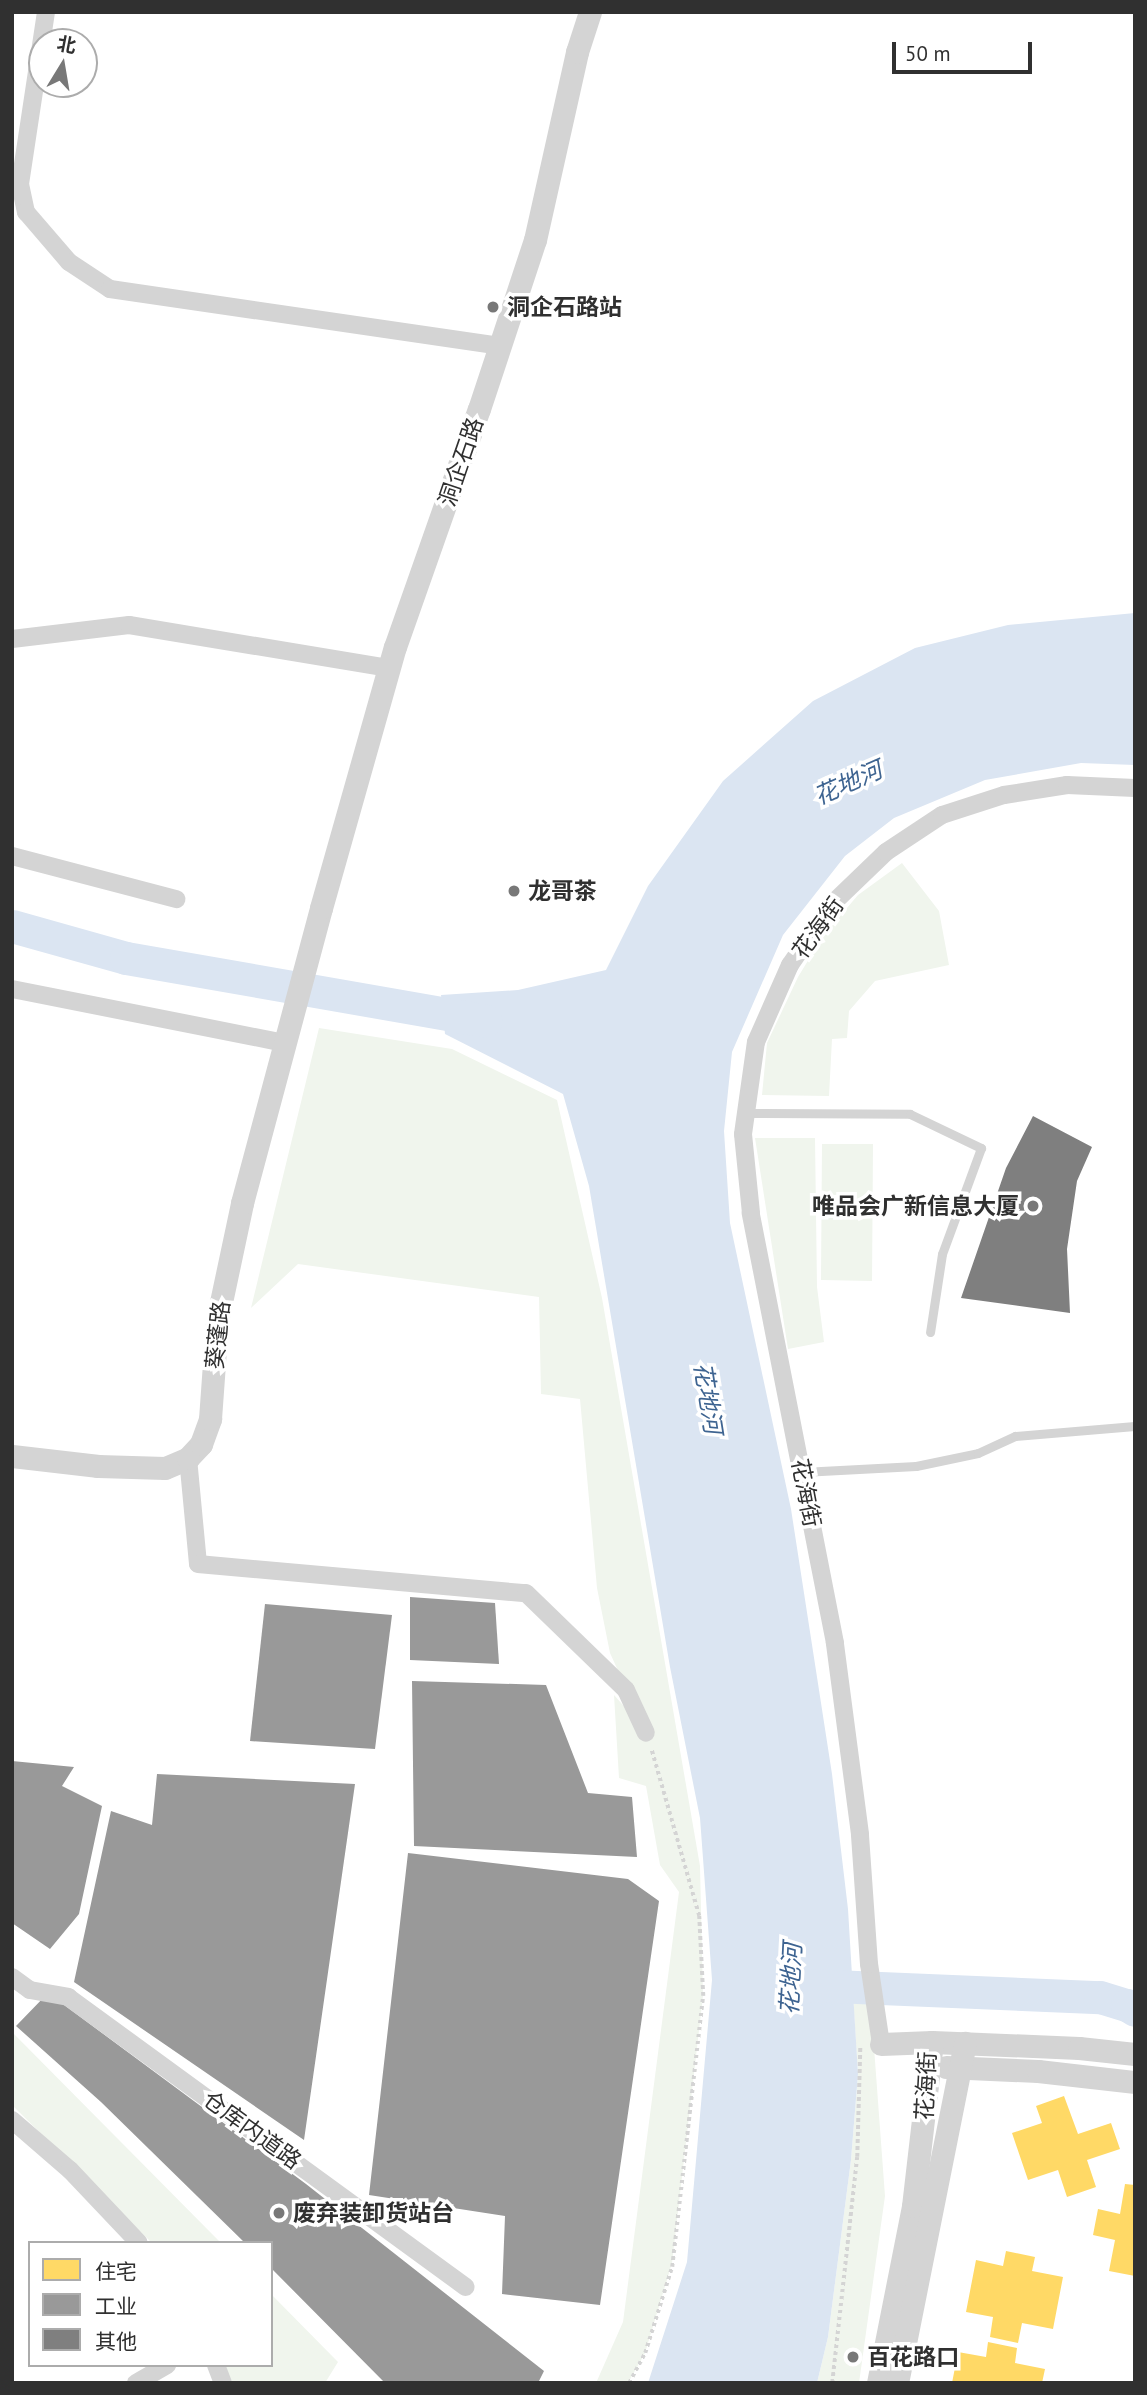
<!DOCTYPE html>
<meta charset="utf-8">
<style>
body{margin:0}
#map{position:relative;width:1147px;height:2395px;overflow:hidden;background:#fff;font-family:"PT Sans","Noto Sans SC",sans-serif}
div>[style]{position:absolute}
.green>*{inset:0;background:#f0f5ed}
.water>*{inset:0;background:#dbe5f2}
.homes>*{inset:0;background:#ffd966}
.industry>*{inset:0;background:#999}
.river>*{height:33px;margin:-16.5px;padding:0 16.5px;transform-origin:16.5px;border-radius:16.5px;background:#dbe5f2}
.building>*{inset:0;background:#7f7f7f}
.path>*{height:3.5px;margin-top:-1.75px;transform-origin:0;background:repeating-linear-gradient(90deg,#d4d4d4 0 3.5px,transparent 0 7px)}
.service>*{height:9px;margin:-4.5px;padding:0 4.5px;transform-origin:4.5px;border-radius:4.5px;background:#d4d4d4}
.minor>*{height:18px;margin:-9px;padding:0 9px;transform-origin:9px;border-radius:9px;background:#d4d4d4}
.tertiary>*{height:23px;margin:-11.5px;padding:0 11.5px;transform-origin:11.5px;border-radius:11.5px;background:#d4d4d4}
.dots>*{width:19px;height:19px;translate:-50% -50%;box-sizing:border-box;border:4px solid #fff;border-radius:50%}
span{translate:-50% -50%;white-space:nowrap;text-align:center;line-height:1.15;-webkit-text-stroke:7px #fff;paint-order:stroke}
.poi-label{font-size:23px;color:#303030;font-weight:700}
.left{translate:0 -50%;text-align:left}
.right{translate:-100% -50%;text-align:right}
.street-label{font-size:23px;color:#303030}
.water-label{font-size:24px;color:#3e6491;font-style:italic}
.frame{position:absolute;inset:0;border:14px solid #303030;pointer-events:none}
.legend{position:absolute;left:28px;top:2241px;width:245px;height:126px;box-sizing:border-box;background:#fff;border:2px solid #acacac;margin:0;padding:9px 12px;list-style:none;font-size:21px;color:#303030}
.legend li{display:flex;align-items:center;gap:14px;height:35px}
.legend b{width:35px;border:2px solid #acacac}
.north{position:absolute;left:28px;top:28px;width:70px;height:70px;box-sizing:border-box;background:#fff;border:2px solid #acacac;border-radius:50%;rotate:11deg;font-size:19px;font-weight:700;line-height:28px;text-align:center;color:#303030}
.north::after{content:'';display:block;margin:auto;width:24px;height:32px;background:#787878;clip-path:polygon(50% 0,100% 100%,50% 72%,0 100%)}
.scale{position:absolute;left:892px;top:42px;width:140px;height:32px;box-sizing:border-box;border:4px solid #303030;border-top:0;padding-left:9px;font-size:21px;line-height:24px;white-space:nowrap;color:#303030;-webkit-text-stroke:5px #fff;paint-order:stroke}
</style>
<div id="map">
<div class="green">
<div style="clip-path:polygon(902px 863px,939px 911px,949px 965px,875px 981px,849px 1011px,847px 1038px,832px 1039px,829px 1096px,762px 1095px,767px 1043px,798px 977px,823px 936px,858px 895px)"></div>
<div style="clip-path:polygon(319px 1028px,452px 1049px,557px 1100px,602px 1298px,700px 1866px,703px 1996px,672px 2263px,645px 2353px,628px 2383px,596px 2383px,623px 2322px,679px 1892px,660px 1865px,646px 1786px,619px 1778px,614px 1695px,645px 1730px,610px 1653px,597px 1588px,580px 1399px,541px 1394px,539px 1297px,298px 1264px,251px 1308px)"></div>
<div style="clip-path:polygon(755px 1138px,815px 1138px,817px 1287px,824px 1342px,788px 1349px)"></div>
<div style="clip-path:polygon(822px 1144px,873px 1144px,872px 1281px,821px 1280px)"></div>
<div style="clip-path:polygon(870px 1993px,885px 2196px,859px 2383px,817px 2383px,828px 2337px,851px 2160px,858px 2074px,853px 1996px)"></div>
<div style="clip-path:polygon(12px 2032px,221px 2243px,152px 2243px,12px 2105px)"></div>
<div style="clip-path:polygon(271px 2294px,338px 2362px,325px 2383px,229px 2383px,221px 2365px,271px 2365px)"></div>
</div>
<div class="water">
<div style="clip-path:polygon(1135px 613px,1135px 765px,1081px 763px,985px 780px,894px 818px,845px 856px,783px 935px,732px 1052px,724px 1131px,730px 1223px,791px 1509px,832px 1774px,848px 1909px,858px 2074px,851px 2160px,828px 2337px,817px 2383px,648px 2383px,687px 2262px,712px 1980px,700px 1818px,670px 1667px,589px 1186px,563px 1094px,445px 1034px,441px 995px,518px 990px,606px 970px,648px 886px,723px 781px,813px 701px,915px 648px,1008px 625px)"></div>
</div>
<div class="homes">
<div style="clip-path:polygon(1064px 2096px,1078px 2134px,1111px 2123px,1120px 2149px,1087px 2160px,1096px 2187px,1067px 2197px,1058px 2170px,1028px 2180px,1012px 2133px,1042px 2123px,1036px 2106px)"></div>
<div style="clip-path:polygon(1125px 2184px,1135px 2185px,1135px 2276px,1109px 2271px,1115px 2240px,1093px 2235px,1098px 2209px,1120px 2214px)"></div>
<div style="clip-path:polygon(1006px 2251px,1035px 2257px,1032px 2271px,1063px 2277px,1053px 2329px,1022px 2323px,1018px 2343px,990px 2337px,993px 2317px,966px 2312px,976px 2260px,1003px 2266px)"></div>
<div style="clip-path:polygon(988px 2342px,1017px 2348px,1015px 2363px,1045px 2369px,1042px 2383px,952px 2383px,958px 2352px,986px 2357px)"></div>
</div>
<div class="industry">
<div style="clip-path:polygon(410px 1597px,495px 1603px,499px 1664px,410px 1660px)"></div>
<div style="clip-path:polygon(265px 1604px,392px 1615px,375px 1749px,250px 1741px)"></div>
<div style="clip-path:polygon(412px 1681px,546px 1685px,588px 1793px,632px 1797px,637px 1857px,414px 1846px)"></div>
<div style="clip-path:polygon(12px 1761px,74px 1767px,62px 1786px,102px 1806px,79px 1914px,50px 1949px,12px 1923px)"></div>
<div style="clip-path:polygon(157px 1774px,355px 1784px,304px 2140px,74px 1982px,111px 1811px,152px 1825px)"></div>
<div style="clip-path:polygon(408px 1853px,628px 1879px,659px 1901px,600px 2305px,502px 2294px,505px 2216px,369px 2195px)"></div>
<div style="clip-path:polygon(48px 1993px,306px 2184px,544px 2371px,538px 2383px,385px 2383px,271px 2268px,271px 2243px,245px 2243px,101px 2102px,16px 2026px)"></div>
</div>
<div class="river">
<div style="left:12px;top:926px;width:118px;rotate:15.7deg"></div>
<div style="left:126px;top:958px;width:365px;rotate:9.9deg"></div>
<div style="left:809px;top:1985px;width:291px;rotate:2.4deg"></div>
<div style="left:1100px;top:1997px;width:28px;rotate:17deg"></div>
<div style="left:1127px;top:2005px;width:9px;rotate:32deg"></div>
</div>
<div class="building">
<div style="clip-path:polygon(1033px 1116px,1092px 1147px,1077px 1181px,1067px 1249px,1070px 1313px,961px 1298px,1006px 1168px)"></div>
</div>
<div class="path">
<div style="left:629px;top:2383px;width:34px;rotate:-62deg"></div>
<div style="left:645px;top:2353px;width:90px;rotate:-72.6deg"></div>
<div style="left:672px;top:2267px;width:273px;rotate:-83.5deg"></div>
<div style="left:703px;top:1996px;width:80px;rotate:-92.9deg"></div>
<div style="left:699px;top:1916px;width:174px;rotate:-106deg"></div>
<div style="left:832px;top:2383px;width:227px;rotate:-83.7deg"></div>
<div style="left:857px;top:2157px;width:110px;rotate:-88.4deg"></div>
</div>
<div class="service">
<div style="left:746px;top:1113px;width:164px;rotate:0.3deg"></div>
<div style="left:910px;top:1114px;width:79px;rotate:25.6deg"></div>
<div style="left:981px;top:1148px;width:113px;rotate:110.2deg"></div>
<div style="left:942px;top:1254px;width:79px;rotate:98.7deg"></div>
<div style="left:802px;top:1472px;width:114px;rotate:-3deg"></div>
<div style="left:916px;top:1466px;width:63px;rotate:-11.8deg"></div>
<div style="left:978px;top:1453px;width:41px;rotate:-24.7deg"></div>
<div style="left:1015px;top:1436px;width:120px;rotate:-4.8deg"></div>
</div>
<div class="minor">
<div style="left:46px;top:12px;width:174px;rotate:98.6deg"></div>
<div style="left:20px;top:184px;width:29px;rotate:78deg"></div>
<div style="left:26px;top:212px;width:66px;rotate:49.3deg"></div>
<div style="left:69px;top:262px;width:49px;rotate:33.4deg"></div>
<div style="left:110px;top:289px;width:394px;rotate:8.3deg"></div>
<div style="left:12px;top:639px;width:118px;rotate:-6.8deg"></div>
<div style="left:129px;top:625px;width:264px;rotate:9.4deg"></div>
<div style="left:12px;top:856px;width:170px;rotate:14.7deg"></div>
<div style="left:12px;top:989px;width:277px;rotate:11.2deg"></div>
<div style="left:188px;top:1458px;width:106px;rotate:84.6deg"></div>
<div style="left:198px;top:1564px;width:329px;rotate:5.1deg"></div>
<div style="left:526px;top:1593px;width:139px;rotate:44.1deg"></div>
<div style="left:626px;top:1690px;width:47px;rotate:65.1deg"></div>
<div style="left:12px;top:1977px;width:22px;rotate:36deg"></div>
<div style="left:30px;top:1990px;width:39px;rotate:10deg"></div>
<div style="left:68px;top:1997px;width:492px;rotate:36.1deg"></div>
<div style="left:881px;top:2044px;width:81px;rotate:-98.5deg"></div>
<div style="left:869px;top:1964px;width:130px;rotate:-94deg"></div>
<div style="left:860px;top:1834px;width:193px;rotate:-97.5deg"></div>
<div style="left:835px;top:1643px;width:438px;rotate:-101.1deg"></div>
<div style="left:751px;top:1213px;width:79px;rotate:-95.8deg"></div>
<div style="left:743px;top:1134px;width:93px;rotate:-82deg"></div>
<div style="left:756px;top:1042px;width:84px;rotate:-66.2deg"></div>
<div style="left:790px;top:965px;width:74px;rotate:-55.5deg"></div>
<div style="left:832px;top:904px;width:75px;rotate:-43.9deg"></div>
<div style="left:886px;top:852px;width:67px;rotate:-33.5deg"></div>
<div style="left:942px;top:815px;width:65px;rotate:-17.9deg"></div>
<div style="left:1004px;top:795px;width:64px;rotate:-9deg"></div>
<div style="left:1067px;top:785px;width:68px;rotate:2.5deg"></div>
<div style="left:12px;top:2120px;width:77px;rotate:40.8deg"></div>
<div style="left:70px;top:2170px;width:100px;rotate:46.6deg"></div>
<div style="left:216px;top:2365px;width:19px;rotate:69deg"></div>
<div style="left:136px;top:2383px;width:36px;rotate:-30deg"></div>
</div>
<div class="tertiary">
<div style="left:12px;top:1456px;width:87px;rotate:6.6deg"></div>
<div style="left:98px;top:1466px;width:67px;rotate:1.7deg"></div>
<div style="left:165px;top:1468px;width:25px;rotate:-23deg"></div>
<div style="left:188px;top:1458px;width:19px;rotate:-47deg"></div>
<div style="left:201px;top:1444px;width:27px;rotate:-70deg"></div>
<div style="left:210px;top:1419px;width:98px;rotate:-85.9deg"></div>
<div style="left:217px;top:1321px;width:121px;rotate:-78deg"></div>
<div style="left:242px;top:1203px;width:305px;rotate:-75deg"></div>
<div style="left:321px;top:908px;width:271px;rotate:-74.2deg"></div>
<div style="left:395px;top:647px;width:252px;rotate:-70.6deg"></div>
<div style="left:479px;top:409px;width:178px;rotate:-71.7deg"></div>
<div style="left:535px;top:240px;width:193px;rotate:-77.4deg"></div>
<div style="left:577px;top:52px;width:42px;rotate:-72deg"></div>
<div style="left:881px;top:2044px;width:51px;rotate:-2.2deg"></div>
<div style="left:932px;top:2042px;width:147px;rotate:2.3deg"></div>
<div style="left:1079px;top:2048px;width:56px;rotate:6.1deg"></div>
<div style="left:946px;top:2067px;width:92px;rotate:2.5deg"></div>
<div style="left:1038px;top:2071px;width:98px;rotate:6.5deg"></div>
<div style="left:878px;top:2383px;width:180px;rotate:-78.8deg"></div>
<div style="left:913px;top:2206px;width:165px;rotate:-83.4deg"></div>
<div style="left:897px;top:2383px;width:347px;rotate:-78.7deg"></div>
</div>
<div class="dots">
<div style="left:493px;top:307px;background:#787878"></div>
<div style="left:514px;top:891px;background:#787878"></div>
<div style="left:1033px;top:1206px;background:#787878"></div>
<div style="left:279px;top:2213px;background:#787878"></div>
<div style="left:853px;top:2357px;background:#787878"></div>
</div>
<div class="poi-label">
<span class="left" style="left:507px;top:307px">洞企石路站</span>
<span class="left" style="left:528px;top:891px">龙哥茶</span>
<span class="right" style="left:1019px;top:1206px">唯品会广新信息大厦</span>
<span class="left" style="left:293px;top:2213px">废弃装卸货站台</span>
<span class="left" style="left:867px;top:2357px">百花路口</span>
</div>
<div class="street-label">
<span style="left:461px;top:462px;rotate:-71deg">洞企石路</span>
<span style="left:818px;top:928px;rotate:-54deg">花海街</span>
<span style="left:218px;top:1335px;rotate:-84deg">葵蓬路</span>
<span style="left:806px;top:1493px;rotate:79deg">花海街</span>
<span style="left:926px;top:2086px;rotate:-87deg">花海街</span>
<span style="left:252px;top:2130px;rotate:36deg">仓库内道路</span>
</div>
<div class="water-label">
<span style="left:848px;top:783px;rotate:-24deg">花地河</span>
<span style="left:708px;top:1398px;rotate:81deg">花地河</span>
<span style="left:791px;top:1979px;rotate:-87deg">花地河</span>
</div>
<div class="frame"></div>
<ul class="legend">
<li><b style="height:19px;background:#ffd966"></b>住宅</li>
<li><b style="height:19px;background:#999"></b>工业</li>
<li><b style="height:19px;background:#7f7f7f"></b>其他</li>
</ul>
<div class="north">北</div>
<div class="scale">50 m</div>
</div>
